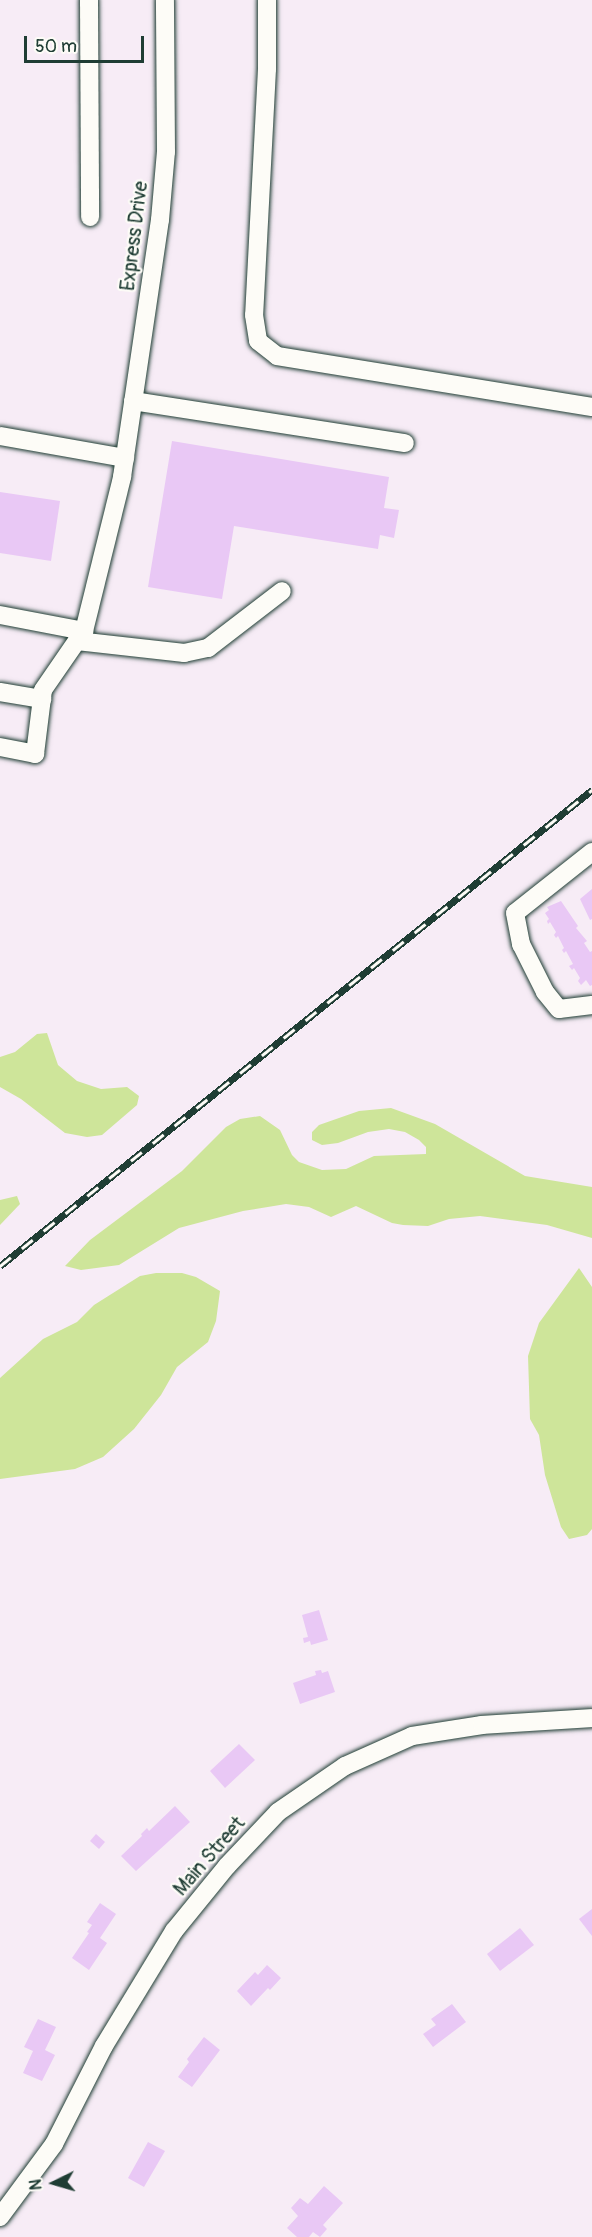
<!DOCTYPE html>
<style>
body{margin:0}
#map{position:relative;width:592px;height:2237px;overflow:hidden;background:#f7ecf6;font-family:Pangolin,sans-serif}
div>[style]{position:absolute}
.green>*{inset:0;background:#cee59a}
.building>*{inset:0;background:#e9c8f5}
.roads{filter:drop-shadow(0 0 2px #1f3d34) drop-shadow(0 0 2px #1f3d34)}
.minor>*{height:18px;margin:-9px;padding:0 9px;transform-origin:9px;border-radius:9px;background:#fdfcf7}
.rail>*{height:7px;margin-top:-3.5px;transform-origin:0;background:repeating-linear-gradient(90deg,#fdfcf7 0 14px,#1f3d34 0 28px);box-sizing:border-box;border-block:2px solid #1f3d34}
span{translate:-50% -50%;white-space:nowrap;text-align:center;line-height:1.15;-webkit-text-stroke:4.5px #fdfcf7;paint-order:stroke}
.street-label{font-size:20px;color:#1f3d34}
.north{position:absolute;left:24px;top:2153px;width:60px;height:60px;-webkit-text-stroke:4px #fdfcf7;paint-order:stroke;rotate:265deg;font-size:16px;font-weight:700;line-height:24px;text-align:center;color:#1f3d34}
.north::after{content:'';display:block;margin:auto;width:21px;height:27px;background:#1f3d34;clip-path:polygon(50% 0,100% 100%,50% 72%,0 100%)}
.scale{position:absolute;left:24px;top:36px;width:120px;height:27px;box-sizing:border-box;border:3px solid #1f3d34;border-top:0;padding-left:8px;font-size:18px;line-height:21px;white-space:nowrap;color:#1f3d34;-webkit-text-stroke:4px #fdfcf7;paint-order:stroke}
</style>
<div id="map">
<div class="green">
<div style="clip-path:polygon(47px 1033px,58px 1065px,77px 1081px,101px 1089px,127px 1087px,139px 1096px,137px 1105px,102px 1135px,87px 1137px,65px 1133px,21px 1099px,0 1087px,0 1057px,15px 1052px,37px 1034px)"></div>
<div style="clip-path:polygon(391px 1108px,435px 1124px,525px 1176px,592px 1187px,592px 1238px,547px 1225px,480px 1216px,449px 1219px,428px 1226px,403px 1225px,392px 1223px,356px 1206px,331px 1217px,309px 1207px,286px 1204px,243px 1211px,179px 1228px,119px 1265px,81px 1270px,65px 1266px,90px 1240px,182px 1171px,226px 1127px,240px 1119px,260px 1116px,280px 1130px,292px 1155px,299px 1162px,322px 1170px,346px 1169px,374px 1156px,426px 1154px,426px 1147px,419px 1140px,405px 1132px,389px 1129px,368px 1132px,338px 1143px,322px 1145px,312px 1140px,312px 1132px,319px 1125px,359px 1111px)"></div>
<div style="clip-path:polygon(17px 1196px,20px 1204px,0 1225px,0 1200px)"></div>
<div style="clip-path:polygon(579px 1268px,592px 1287px,592px 1529px,587px 1535px,569px 1539px,561px 1527px,545px 1475px,539px 1435px,530px 1419px,528px 1356px,539px 1323px)"></div>
<div style="clip-path:polygon(156px 1273px,182px 1273px,196px 1277px,220px 1291px,216px 1321px,208px 1342px,177px 1367px,161px 1395px,134px 1429px,103px 1457px,75px 1469px,0 1479px,0 1378px,43px 1339px,77px 1322px,94px 1305px,140px 1276px)"></div>
</div>
<div class="building">
<div style="clip-path:polygon(172px 441px,389px 477px,384px 508px,399px 510px,394px 538px,380px 535px,378px 549px,234px 526px,222px 599px,148px 587px)"></div>
<div style="clip-path:polygon(0 492px,60px 501px,51px 561px,0 553px)"></div>
<div style="clip-path:polygon(592px 889px,592px 919px,590px 920px,580px 899px)"></div>
<div style="clip-path:polygon(561px 901px,578px 926px,576px 928px,587px 941px,584px 943px,590px 952px,592px 951px,592px 985px,590px 986px,586px 980px,581px 985px,578px 981px,580px 978px,574px 968px,572px 970px,569px 966px,573px 964px,566px 951px,564px 953px,562px 950px,564px 948px,558px 936px,556px 938px,554px 935px,556px 932px,550px 922px,548px 924px,547px 921px,549px 919px,545px 913px,549px 910px,547px 907px)"></div>
<div style="clip-path:polygon(319px 1610px,328px 1640px,311px 1645px,310px 1641px,304px 1643px,303px 1638px,308px 1637px,302px 1615px)"></div>
<div style="clip-path:polygon(321px 1670px,322px 1673px,328px 1671px,335px 1692px,300px 1704px,293px 1683px,316px 1675px,315px 1671px)"></div>
<div style="clip-path:polygon(239px 1744px,255px 1760px,225px 1788px,210px 1771px)"></div>
<div style="clip-path:polygon(175px 1806px,190px 1822px,136px 1871px,121px 1856px,142px 1836px,141px 1834px,147px 1828px,149px 1831px)"></div>
<div style="clip-path:polygon(96px 1834px,105px 1842px,99px 1849px,90px 1841px)"></div>
<div style="clip-path:polygon(100px 1903px,116px 1914px,100px 1938px,107px 1943px,89px 1970px,72px 1958px,89px 1933px,87px 1932px,92px 1925px,87px 1922px)"></div>
<div style="clip-path:polygon(592px 1909px,592px 1936px,579px 1919px)"></div>
<div style="clip-path:polygon(520px 1928px,534px 1945px,500px 1971px,487px 1954px)"></div>
<div style="clip-path:polygon(267px 1965px,281px 1978px,270px 1990px,268px 1988px,251px 2006px,237px 1991px,255px 1972px,258px 1975px)"></div>
<div style="clip-path:polygon(452px 2004px,466px 2022px,433px 2047px,423px 2034px,436px 2025px,431px 2019px)"></div>
<div style="clip-path:polygon(38px 2019px,56px 2027px,45px 2050px,55px 2055px,42px 2081px,23px 2073px,33px 2051px,24px 2047px)"></div>
<div style="clip-path:polygon(204px 2037px,220px 2050px,192px 2087px,178px 2077px,189px 2062px,187px 2059px)"></div>
<div style="clip-path:polygon(148px 2142px,165px 2151px,144px 2187px,128px 2178px)"></div>
<div style="clip-path:polygon(324px 2186px,343px 2203px,323px 2225px,327px 2229px,320px 2237px,313px 2232px,309px 2237px,297px 2237px,287px 2228px,298px 2216px,291px 2208px,300px 2198px,308px 2204px)"></div>
</div>
<div class="roads">
<div class="minor">
<div style="left:89px;top:0;width:217px;rotate:89.7deg"></div>
<div style="left:267px;top:0;width:69px;rotate:90deg"></div>
<div style="left:267px;top:69px;width:246px;rotate:93deg"></div>
<div style="left:254px;top:315px;width:26px;rotate:81deg"></div>
<div style="left:258px;top:341px;width:24px;rotate:38deg"></div>
<div style="left:277px;top:356px;width:319px;rotate:9.2deg"></div>
<div style="left:133px;top:401px;width:275px;rotate:8.8deg"></div>
<div style="left:0;top:436px;width:127px;rotate:10deg"></div>
<div style="left:0;top:615px;width:86px;rotate:10.8deg"></div>
<div style="left:84px;top:631px;width:159px;rotate:-76.1deg"></div>
<div style="left:122px;top:477px;width:260px;rotate:-81.6deg"></div>
<div style="left:160px;top:220px;width:68px;rotate:-85deg"></div>
<div style="left:166px;top:152px;width:152px;rotate:-90.4deg"></div>
<div style="left:77px;top:641px;width:108px;rotate:6.4deg"></div>
<div style="left:184px;top:653px;width:25px;rotate:-12deg"></div>
<div style="left:208px;top:648px;width:93px;rotate:-37.6deg"></div>
<div style="left:0;top:692px;width:43px;rotate:9.5deg"></div>
<div style="left:0;top:747px;width:36px;rotate:11deg"></div>
<div style="left:35px;top:754px;width:64px;rotate:-82.9deg"></div>
<div style="left:43px;top:690px;width:70px;rotate:-55.4deg"></div>
<div style="left:592px;top:852px;width:98px;rotate:141.6deg"></div>
<div style="left:515px;top:913px;width:32px;rotate:79deg"></div>
<div style="left:521px;top:944px;width:54px;rotate:63.4deg"></div>
<div style="left:545px;top:992px;width:22px;rotate:51deg"></div>
<div style="left:559px;top:1009px;width:33px;rotate:-7deg"></div>
<div style="left:0;top:2217px;width:91px;rotate:-53.5deg"></div>
<div style="left:54px;top:2144px;width:110px;rotate:-63deg"></div>
<div style="left:104px;top:2046px;width:135px;rotate:-58.7deg"></div>
<div style="left:174px;top:1931px;width:84px;rotate:-50.8deg"></div>
<div style="left:227px;top:1866px;width:74px;rotate:-46.6deg"></div>
<div style="left:278px;top:1812px;width:81px;rotate:-34.5deg"></div>
<div style="left:345px;top:1766px;width:73px;rotate:-24.1deg"></div>
<div style="left:412px;top:1736px;width:71px;rotate:-8.9deg"></div>
<div style="left:482px;top:1725px;width:110px;rotate:-3.6deg"></div>
</div>
</div>
<div class="rail">
<div style="left:0;top:1266px;width:760px;rotate:-38.8deg"></div>
</div>
<div class="street-label">
<span style="left:134px;top:236px;rotate:-83deg">Express Drive</span>
<span style="left:209px;top:1856px;rotate:-49deg">Main Street</span>
</div>
<div class="north">N</div>
<div class="scale">50 m</div>
</div>
